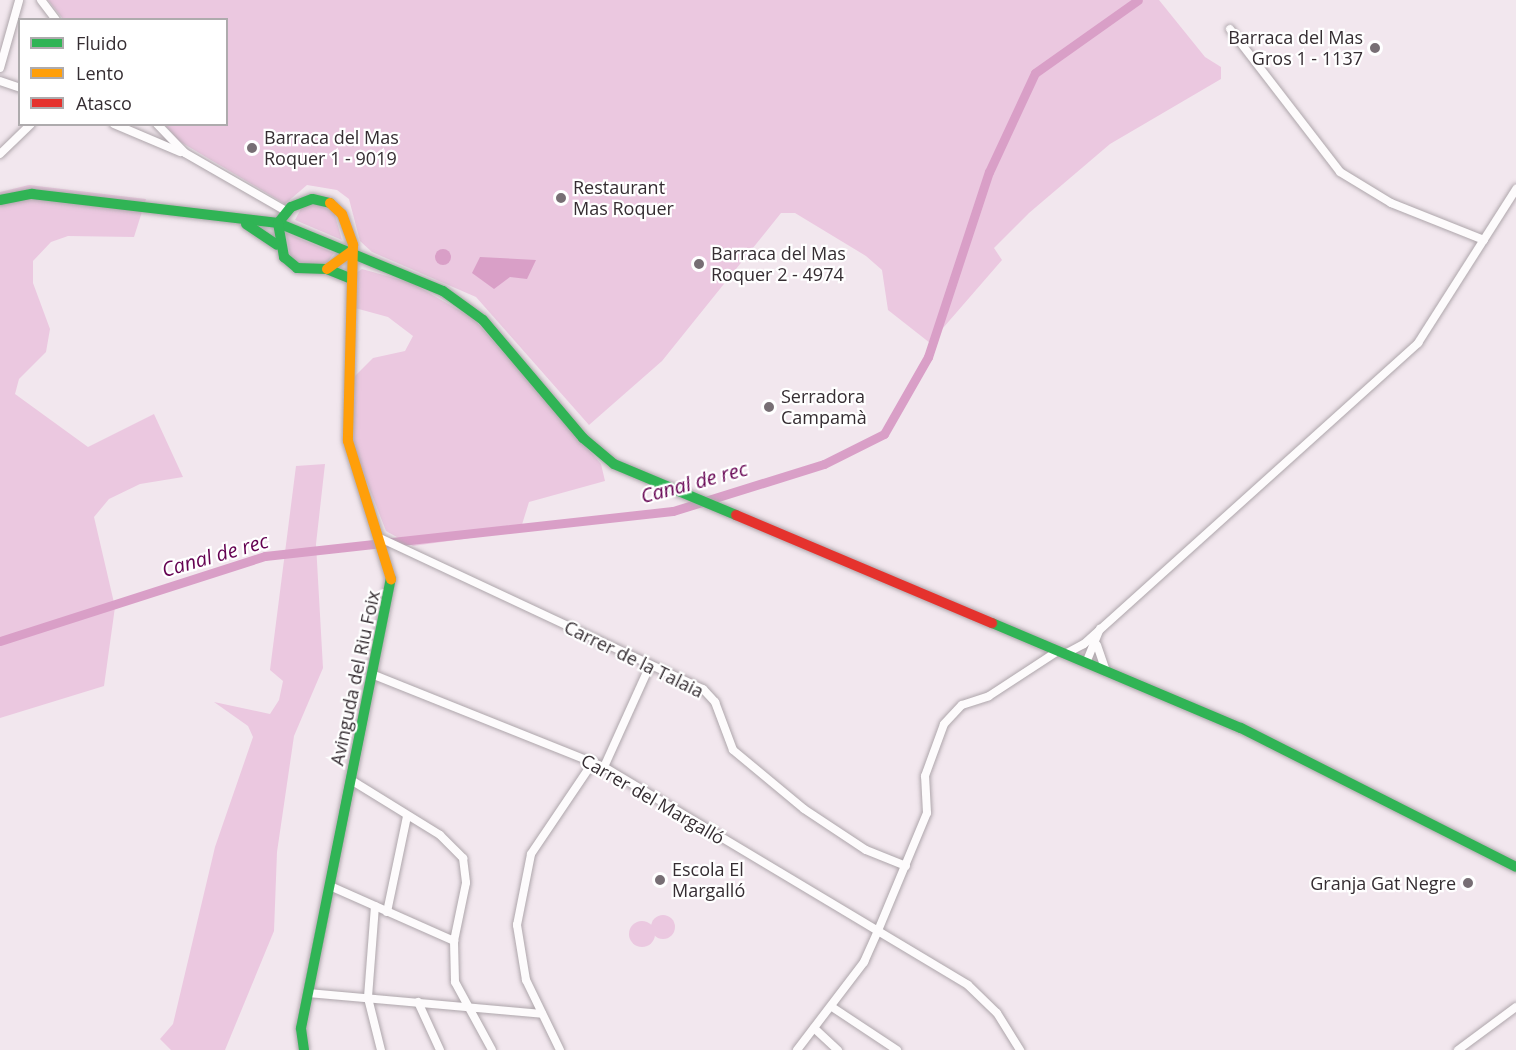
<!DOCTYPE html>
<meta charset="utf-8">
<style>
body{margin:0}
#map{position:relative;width:1516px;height:1050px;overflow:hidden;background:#f2e7ee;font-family:"Open Sans",sans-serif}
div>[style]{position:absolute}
.green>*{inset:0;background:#ebc8e0}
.round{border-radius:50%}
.water>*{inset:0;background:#d99fc7}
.canal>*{height:9px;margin:-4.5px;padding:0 4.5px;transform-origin:4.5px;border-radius:4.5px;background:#d99fc7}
.roads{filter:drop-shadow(0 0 2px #aea6ab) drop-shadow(0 0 2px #aea6ab)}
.street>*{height:8px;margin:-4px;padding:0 4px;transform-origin:4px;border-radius:4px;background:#fdfbfc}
.fast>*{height:10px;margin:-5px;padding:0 5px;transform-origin:5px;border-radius:5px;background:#30b455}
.slow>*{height:10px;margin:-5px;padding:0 5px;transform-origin:5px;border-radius:5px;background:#ff9f0a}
.jam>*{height:10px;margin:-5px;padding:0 5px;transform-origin:5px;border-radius:5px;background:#e5322d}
.dots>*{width:16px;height:16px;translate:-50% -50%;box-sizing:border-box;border:3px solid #fff;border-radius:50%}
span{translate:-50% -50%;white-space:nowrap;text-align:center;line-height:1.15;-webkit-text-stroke:4.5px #fff;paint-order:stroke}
.poi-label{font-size:18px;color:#352d32}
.right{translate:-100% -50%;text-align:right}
.left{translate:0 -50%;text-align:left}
.street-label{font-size:18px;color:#352d32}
.water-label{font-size:20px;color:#640151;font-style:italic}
.legend{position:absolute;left:18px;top:18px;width:210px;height:108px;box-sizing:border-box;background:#fff;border:2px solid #aeabad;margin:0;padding:8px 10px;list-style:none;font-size:18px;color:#352d32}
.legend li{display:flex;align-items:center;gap:12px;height:30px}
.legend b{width:30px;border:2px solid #aeabad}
</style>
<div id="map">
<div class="green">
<div style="clip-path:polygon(48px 0,1159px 0,1205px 57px,1221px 67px,1221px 79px,1110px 144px,1029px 213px,994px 248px,1002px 260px,930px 343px,888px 310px,882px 270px,866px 256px,795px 213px,781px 213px,662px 361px,589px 425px,476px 297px,372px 252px,360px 241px,349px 199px,337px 190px,307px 185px,285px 204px,179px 141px,165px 125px,226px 124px,226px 20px,63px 19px)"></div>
<div style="clip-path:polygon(29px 185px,146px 199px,134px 237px,68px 236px,51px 242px,33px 261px,33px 283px,50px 329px,46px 352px,19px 379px,15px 394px,88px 447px,154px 414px,183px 477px,140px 484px,109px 499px,94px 517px,115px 607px,104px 686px,0 718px,0 192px)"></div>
<div style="clip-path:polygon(315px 203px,334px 212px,342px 240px,295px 220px,303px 205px)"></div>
<div style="clip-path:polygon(286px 233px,334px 253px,327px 263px,300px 265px,290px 255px)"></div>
<div style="clip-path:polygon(362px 269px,412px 283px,474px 319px,601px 464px,605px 481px,529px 502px,520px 531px,413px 546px,386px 531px,353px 446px,354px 377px,373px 358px,405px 351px,413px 336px,388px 317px,355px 308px,353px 275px)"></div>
<div style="clip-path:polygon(325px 464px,316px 544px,323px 668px,294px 736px,277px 852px,274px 931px,225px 1050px,171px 1050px,160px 1039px,173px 1024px,215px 847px,253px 737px,248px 726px,214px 702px,270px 714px,279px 700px,283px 681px,270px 670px,296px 466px)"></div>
<div class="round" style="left:651px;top:915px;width:24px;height:24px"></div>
<div class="round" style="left:629px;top:921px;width:26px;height:26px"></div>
</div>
<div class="water">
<div class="round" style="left:435px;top:249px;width:16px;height:16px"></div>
<div style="clip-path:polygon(480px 257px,536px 260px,527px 279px,510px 277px,494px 289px,472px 273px)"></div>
</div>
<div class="canal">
<div style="left:0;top:641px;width:278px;rotate:-17.8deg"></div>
<div style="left:265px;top:556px;width:410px;rotate:-6.3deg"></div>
<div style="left:673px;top:511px;width:158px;rotate:-17.3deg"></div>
<div style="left:824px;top:464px;width:67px;rotate:-26.6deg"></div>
<div style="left:884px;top:434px;width:89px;rotate:-60.3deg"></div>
<div style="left:928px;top:357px;width:195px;rotate:-71.8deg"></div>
<div style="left:989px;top:172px;width:109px;rotate:-65.1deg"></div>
<div style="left:1035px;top:73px;width:126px;rotate:-35.3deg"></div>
</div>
<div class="roads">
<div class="street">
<div style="left:41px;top:0;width:25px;rotate:53deg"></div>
<div style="left:1230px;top:29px;width:180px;rotate:52.4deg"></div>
<div style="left:1340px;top:172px;width:60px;rotate:31.3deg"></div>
<div style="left:1391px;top:203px;width:100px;rotate:21.7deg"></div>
<div style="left:0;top:68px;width:70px;rotate:-74.2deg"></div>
<div style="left:0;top:81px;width:21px;rotate:19deg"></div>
<div style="left:114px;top:124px;width:72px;rotate:23deg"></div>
<div style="left:157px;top:124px;width:40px;rotate:46deg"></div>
<div style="left:185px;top:153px;width:116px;rotate:29.9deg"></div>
<div style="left:0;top:154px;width:43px;rotate:-44.1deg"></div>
<div style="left:380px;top:538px;width:357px;rotate:25.1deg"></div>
<div style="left:703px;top:689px;width:18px;rotate:47deg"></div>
<div style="left:715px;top:702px;width:51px;rotate:69.4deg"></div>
<div style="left:733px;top:750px;width:92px;rotate:39.7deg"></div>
<div style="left:804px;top:809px;width:74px;rotate:33.5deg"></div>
<div style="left:866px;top:850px;width:43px;rotate:21.8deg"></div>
<div style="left:1097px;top:645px;width:28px;rotate:71deg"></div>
<div style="left:1065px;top:654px;width:21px;rotate:-28deg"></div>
<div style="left:1084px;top:644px;width:450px;rotate:-42deg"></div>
<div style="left:1418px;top:343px;width:183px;rotate:-57.5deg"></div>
<div style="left:1086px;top:663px;width:37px;rotate:-68deg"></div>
<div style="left:374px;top:675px;width:248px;rotate:21.8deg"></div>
<div style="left:604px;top:767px;width:424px;rotate:30.9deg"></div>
<div style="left:968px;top:985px;width:40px;rotate:44deg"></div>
<div style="left:997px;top:1013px;width:44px;rotate:58.1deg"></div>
<div style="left:604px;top:767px;width:112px;rotate:-65.7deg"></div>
<div style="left:351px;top:780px;width:105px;rotate:31.7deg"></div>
<div style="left:440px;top:835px;width:33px;rotate:45deg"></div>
<div style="left:463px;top:858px;width:25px;rotate:83deg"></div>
<div style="left:466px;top:883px;width:59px;rotate:101.7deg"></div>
<div style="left:454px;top:941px;width:41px;rotate:88.6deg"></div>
<div style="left:455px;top:982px;width:77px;rotate:61.4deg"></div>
<div style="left:330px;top:886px;width:136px;rotate:23.9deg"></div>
<div style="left:375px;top:906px;width:92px;rotate:94.4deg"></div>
<div style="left:368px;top:998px;width:54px;rotate:76deg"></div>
<div style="left:387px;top:912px;width:98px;rotate:-78.2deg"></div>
<div style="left:308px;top:993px;width:235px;rotate:5.1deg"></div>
<div style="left:418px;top:1002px;width:53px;rotate:65.4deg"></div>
<div style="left:832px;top:1007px;width:78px;rotate:33.5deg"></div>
<div style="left:814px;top:1028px;width:33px;rotate:43deg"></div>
<div style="left:560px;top:1050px;width:78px;rotate:-115.9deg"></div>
<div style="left:526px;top:980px;width:56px;rotate:-99.3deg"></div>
<div style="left:517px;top:925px;width:72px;rotate:-78.8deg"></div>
<div style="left:531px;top:854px;width:111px;rotate:-56deg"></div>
<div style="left:797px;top:1050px;width:111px;rotate:-52.7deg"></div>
<div style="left:864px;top:962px;width:32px;rotate:-66deg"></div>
<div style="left:877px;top:933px;width:130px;rotate:-67.4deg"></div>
<div style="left:927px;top:813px;width:37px;rotate:-93deg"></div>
<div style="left:925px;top:776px;width:55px;rotate:-69.9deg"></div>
<div style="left:944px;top:724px;width:26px;rotate:-47deg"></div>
<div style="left:962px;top:705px;width:28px;rotate:-18deg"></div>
<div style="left:989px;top:696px;width:82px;rotate:-33.1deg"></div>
<div style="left:1458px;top:1050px;width:72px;rotate:-36.6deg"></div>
</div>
<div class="fast">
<div style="left:0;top:200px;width:33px;rotate:-11deg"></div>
<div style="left:32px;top:194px;width:248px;rotate:6.7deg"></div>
<div style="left:278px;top:223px;width:178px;rotate:22.4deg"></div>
<div style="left:443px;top:291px;width:49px;rotate:35.9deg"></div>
<div style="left:483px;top:320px;width:155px;rotate:49.7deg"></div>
<div style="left:583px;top:438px;width:40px;rotate:40deg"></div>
<div style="left:614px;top:464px;width:132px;rotate:22.7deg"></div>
<div style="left:330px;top:203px;width:18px;rotate:-167deg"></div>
<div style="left:312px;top:199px;width:22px;rotate:159deg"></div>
<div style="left:291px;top:207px;width:21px;rotate:129deg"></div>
<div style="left:278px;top:223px;width:35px;rotate:80deg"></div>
<div style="left:284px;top:257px;width:17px;rotate:40deg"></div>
<div style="left:297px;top:268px;width:30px;rotate:2deg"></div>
<div style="left:327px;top:269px;width:24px;rotate:22deg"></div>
<div style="left:246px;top:224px;width:37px;rotate:34deg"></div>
<div style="left:992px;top:623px;width:270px;rotate:22.9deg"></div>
<div style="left:1241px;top:728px;width:308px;rotate:26.8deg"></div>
<div style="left:304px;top:1050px;width:22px;rotate:-98deg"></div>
<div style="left:301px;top:1028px;width:458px;rotate:-78.7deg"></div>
</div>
<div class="slow">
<div style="left:330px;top:203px;width:16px;rotate:43deg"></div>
<div style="left:342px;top:214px;width:33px;rotate:70deg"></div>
<div style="left:353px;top:245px;width:196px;rotate:91.5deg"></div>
<div style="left:348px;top:441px;width:145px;rotate:72.7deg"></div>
<div style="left:327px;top:269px;width:29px;rotate:-36deg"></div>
</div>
<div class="jam">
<div style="left:736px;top:515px;width:278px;rotate:22.9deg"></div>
</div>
</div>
<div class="dots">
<div style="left:1375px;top:48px;background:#776e74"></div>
<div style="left:252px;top:148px;background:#776e74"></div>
<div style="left:561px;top:198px;background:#776e74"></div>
<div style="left:699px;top:264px;background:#776e74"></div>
<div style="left:769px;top:407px;background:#776e74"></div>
<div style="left:660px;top:880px;background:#776e74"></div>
<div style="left:1468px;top:883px;background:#776e74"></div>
</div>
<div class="poi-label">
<span class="right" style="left:1363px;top:48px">Barraca del Mas<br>Gros 1 - 1137</span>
<span class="left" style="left:264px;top:148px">Barraca del Mas<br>Roquer 1 - 9019</span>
<span class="left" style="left:573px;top:198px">Restaurant<br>Mas Roquer</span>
<span class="left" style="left:711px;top:264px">Barraca del Mas<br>Roquer 2 - 4974</span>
<span class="left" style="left:781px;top:407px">Serradora<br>Campamà</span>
<span class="left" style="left:672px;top:880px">Escola El<br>Margalló</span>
<span class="right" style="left:1456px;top:883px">Granja Gat Negre</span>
</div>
<div class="street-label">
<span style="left:634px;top:659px;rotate:26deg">Carrer de la Talaia</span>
<span style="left:355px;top:678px;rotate:-78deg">Avinguda del Riu Foix</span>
<span style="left:653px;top:799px;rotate:30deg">Carrer del Margalló</span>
</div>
<div class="water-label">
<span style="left:694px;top:482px;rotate:-15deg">Canal de rec</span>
<span style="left:215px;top:555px;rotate:-16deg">Canal de rec</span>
</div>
<ul class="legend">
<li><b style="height:8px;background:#30b455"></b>Fluido</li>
<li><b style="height:8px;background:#ff9f0a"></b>Lento</li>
<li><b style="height:8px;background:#e5322d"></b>Atasco</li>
</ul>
</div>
